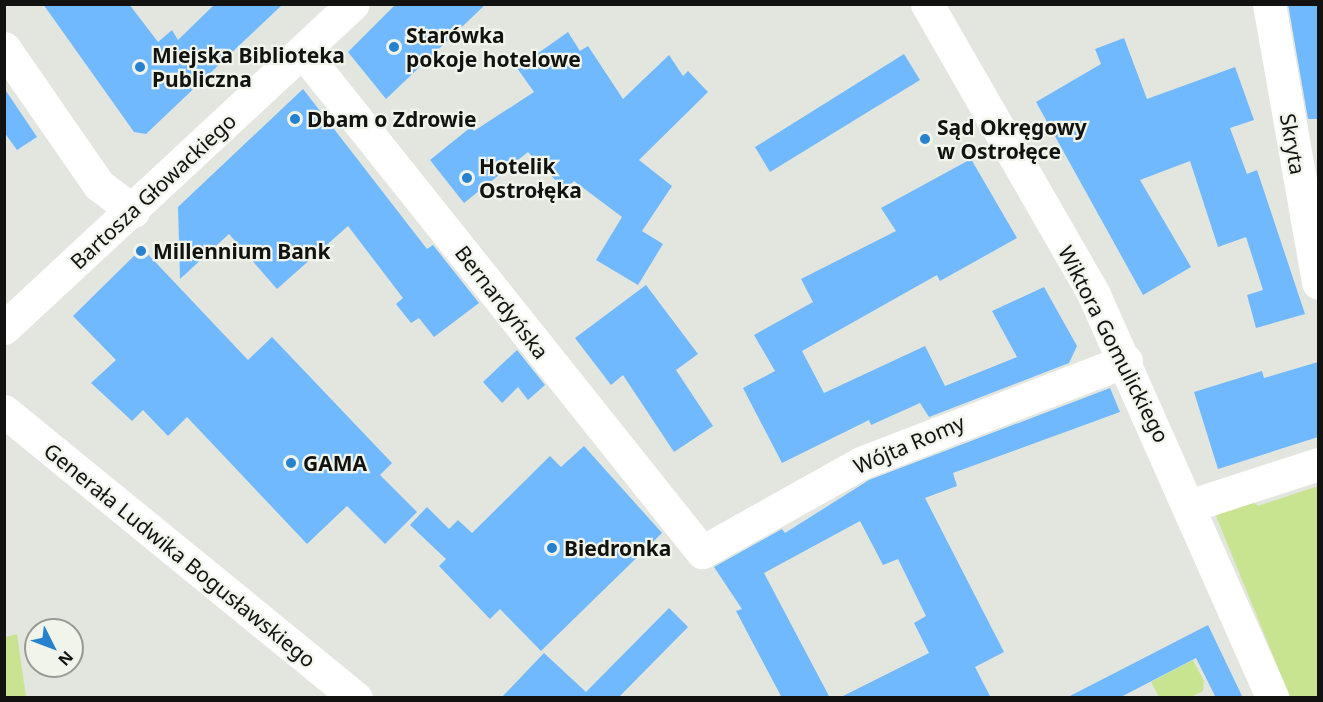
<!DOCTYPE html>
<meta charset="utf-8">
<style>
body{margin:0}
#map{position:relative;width:1323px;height:702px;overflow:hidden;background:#e3e6de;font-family:"Noto Sans",sans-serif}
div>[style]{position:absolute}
.green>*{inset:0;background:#c9e491}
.building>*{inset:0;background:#71b9ff}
.minor>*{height:33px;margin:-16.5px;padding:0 16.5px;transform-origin:16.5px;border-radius:16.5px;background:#fff}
.dots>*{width:16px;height:16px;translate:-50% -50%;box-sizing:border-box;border:3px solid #f0f4eb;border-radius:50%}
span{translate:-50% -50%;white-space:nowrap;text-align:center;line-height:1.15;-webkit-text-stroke:4.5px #f0f4eb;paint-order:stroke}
.poi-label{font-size:21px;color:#121310;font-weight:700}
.left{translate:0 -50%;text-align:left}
.street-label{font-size:21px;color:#121310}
.frame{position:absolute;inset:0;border:6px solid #121310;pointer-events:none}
.north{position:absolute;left:24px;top:618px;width:60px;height:60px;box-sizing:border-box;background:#f0f4eb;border:2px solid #979a93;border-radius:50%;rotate:132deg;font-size:16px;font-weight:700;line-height:24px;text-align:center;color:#121310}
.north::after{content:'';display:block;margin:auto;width:21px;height:27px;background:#2682cf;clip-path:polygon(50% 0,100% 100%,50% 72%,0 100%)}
</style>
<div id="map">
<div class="green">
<div style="clip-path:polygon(1318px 486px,1318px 697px,1290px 697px,1216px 516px,1243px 494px,1258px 506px)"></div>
<div style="clip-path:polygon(17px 634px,26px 697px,5px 697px,5px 637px)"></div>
<div style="clip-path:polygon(1193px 660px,1204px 681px,1203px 691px,1191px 697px,1159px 697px,1151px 682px)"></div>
</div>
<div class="building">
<div style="clip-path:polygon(43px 4px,129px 4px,158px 42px,172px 30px,178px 40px,215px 4px,283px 4px,146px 134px,134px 132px)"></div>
<div style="clip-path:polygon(396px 4px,486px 4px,386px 99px,348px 52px)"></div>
<div style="clip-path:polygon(1288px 4px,1318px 4px,1318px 119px,1308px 119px)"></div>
<div style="clip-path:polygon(568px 32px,580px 51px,588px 46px,623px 99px,669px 55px,683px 76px,688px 71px,708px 92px,639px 160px,672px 186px,642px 231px,663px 244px,638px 285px,596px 260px,622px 217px,574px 181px,565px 190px,528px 152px,464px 203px,430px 160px,471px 127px,474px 131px,534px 92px,517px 68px)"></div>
<div style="clip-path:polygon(1124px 38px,1147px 99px,1235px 67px,1254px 120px,1230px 128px,1247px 174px,1257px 170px,1305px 314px,1256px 328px,1247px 295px,1263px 290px,1246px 237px,1218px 247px,1190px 161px,1140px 180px,1191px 267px,1143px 295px,1036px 102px,1101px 64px,1095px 49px)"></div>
<div style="clip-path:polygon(904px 54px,920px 80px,770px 172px,755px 147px)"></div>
<div style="clip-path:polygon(4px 88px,37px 137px,17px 150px,4px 132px)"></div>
<div style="clip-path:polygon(303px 89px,427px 249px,433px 245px,479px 303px,434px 337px,419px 318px,411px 323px,396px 304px,403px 298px,348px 226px,277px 289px,229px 234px,180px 279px,178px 207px)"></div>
<div style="clip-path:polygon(971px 159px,1017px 238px,940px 281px,937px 275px,802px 351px,824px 393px,925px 346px,945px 386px,1017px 357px,992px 311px,1044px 287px,1077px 346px,1069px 363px,929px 417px,920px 403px,871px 425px,869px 420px,782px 463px,743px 388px,775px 371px,754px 335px,813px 302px,801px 279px,896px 231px,881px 208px)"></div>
<div style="clip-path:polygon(142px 248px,248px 360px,272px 337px,392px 463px,380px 475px,417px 512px,385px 544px,347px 506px,307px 544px,187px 417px,168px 436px,143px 410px,132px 421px,91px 383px,116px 360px,73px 316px)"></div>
<div style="clip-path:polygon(646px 285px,698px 354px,676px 370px,713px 426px,674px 452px,623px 375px,611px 385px,575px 338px)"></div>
<div style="clip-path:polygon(517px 350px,545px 385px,528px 400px,518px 387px,502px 403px,483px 382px)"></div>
<div style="clip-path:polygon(1318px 362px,1318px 437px,1218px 469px,1194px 392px,1262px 371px,1264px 378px)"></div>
<div style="clip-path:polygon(1110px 388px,1120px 412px,953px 473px,957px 486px,925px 498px,1004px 652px,975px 667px,991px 698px,839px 698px,929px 653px,914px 623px,926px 616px,898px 559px,883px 565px,860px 521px,764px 573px,830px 698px,782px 698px,736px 611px,742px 609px,714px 567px,782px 529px,785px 533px,869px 480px)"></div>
<div style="clip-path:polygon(584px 446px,662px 533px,541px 651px,500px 609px,490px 619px,439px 566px,446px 559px,410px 525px,427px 507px,449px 529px,458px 520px,472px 533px,550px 456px,561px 467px)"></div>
<div style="clip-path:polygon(669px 608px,688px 627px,618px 698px,501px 698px,544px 653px,586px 692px)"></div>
<div style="clip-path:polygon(1208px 625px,1243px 698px,1216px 698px,1196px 658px,1119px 698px,1066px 698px)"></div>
</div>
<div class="minor">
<div style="left:927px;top:4px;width:336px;rotate:60.1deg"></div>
<div style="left:1094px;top:295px;width:441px;rotate:66.1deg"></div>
<div style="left:1269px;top:4px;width:283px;rotate:80deg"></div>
<div style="left:4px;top:48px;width:167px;rotate:55.3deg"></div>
<div style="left:99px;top:185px;width:43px;rotate:37.4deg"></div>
<div style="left:303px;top:52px;width:640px;rotate:51.41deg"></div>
<div style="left:702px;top:552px;width:182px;rotate:-29.2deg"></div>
<div style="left:861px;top:463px;width:284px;rotate:-21.1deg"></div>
<div style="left:4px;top:328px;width:476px;rotate:-42.9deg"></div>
<div style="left:4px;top:411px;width:454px;rotate:39.2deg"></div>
<div style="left:1192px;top:505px;width:133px;rotate:-18deg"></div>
</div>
<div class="dots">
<div style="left:394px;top:47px;background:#2682cf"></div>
<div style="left:140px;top:67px;background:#2682cf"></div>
<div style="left:295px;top:119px;background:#2682cf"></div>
<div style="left:925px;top:139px;background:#2682cf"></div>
<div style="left:467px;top:178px;background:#2682cf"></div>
<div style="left:141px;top:251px;background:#2682cf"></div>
<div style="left:291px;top:463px;background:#2682cf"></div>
<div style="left:552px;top:548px;background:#2682cf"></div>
</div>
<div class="poi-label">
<span class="left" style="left:406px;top:47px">Starówka<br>pokoje hotelowe</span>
<span class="left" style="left:152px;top:67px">Miejska Biblioteka<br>Publiczna</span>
<span class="left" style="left:307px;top:119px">Dbam o Zdrowie</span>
<span class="left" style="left:937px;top:139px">Sąd Okręgowy<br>w Ostrołęce</span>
<span class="left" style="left:479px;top:178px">Hotelik<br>Ostrołęka</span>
<span class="left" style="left:153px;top:251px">Millennium Bank</span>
<span class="left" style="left:303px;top:463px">GAMA</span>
<span class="left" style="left:564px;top:548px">Biedronka</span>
</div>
<div class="street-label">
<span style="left:1293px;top:144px;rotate:80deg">Skryta</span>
<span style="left:153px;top:191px;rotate:-43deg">Bartosza Głowackiego</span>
<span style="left:502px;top:302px;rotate:52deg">Bernardyńska</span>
<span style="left:1114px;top:344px;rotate:63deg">Wiktora Gomulickiego</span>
<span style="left:909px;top:444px;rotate:-23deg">Wójta Romy</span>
<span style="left:180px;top:555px;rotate:39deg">Generała Ludwika Bogusławskiego</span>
</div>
<div class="frame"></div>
<div class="north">N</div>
</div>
